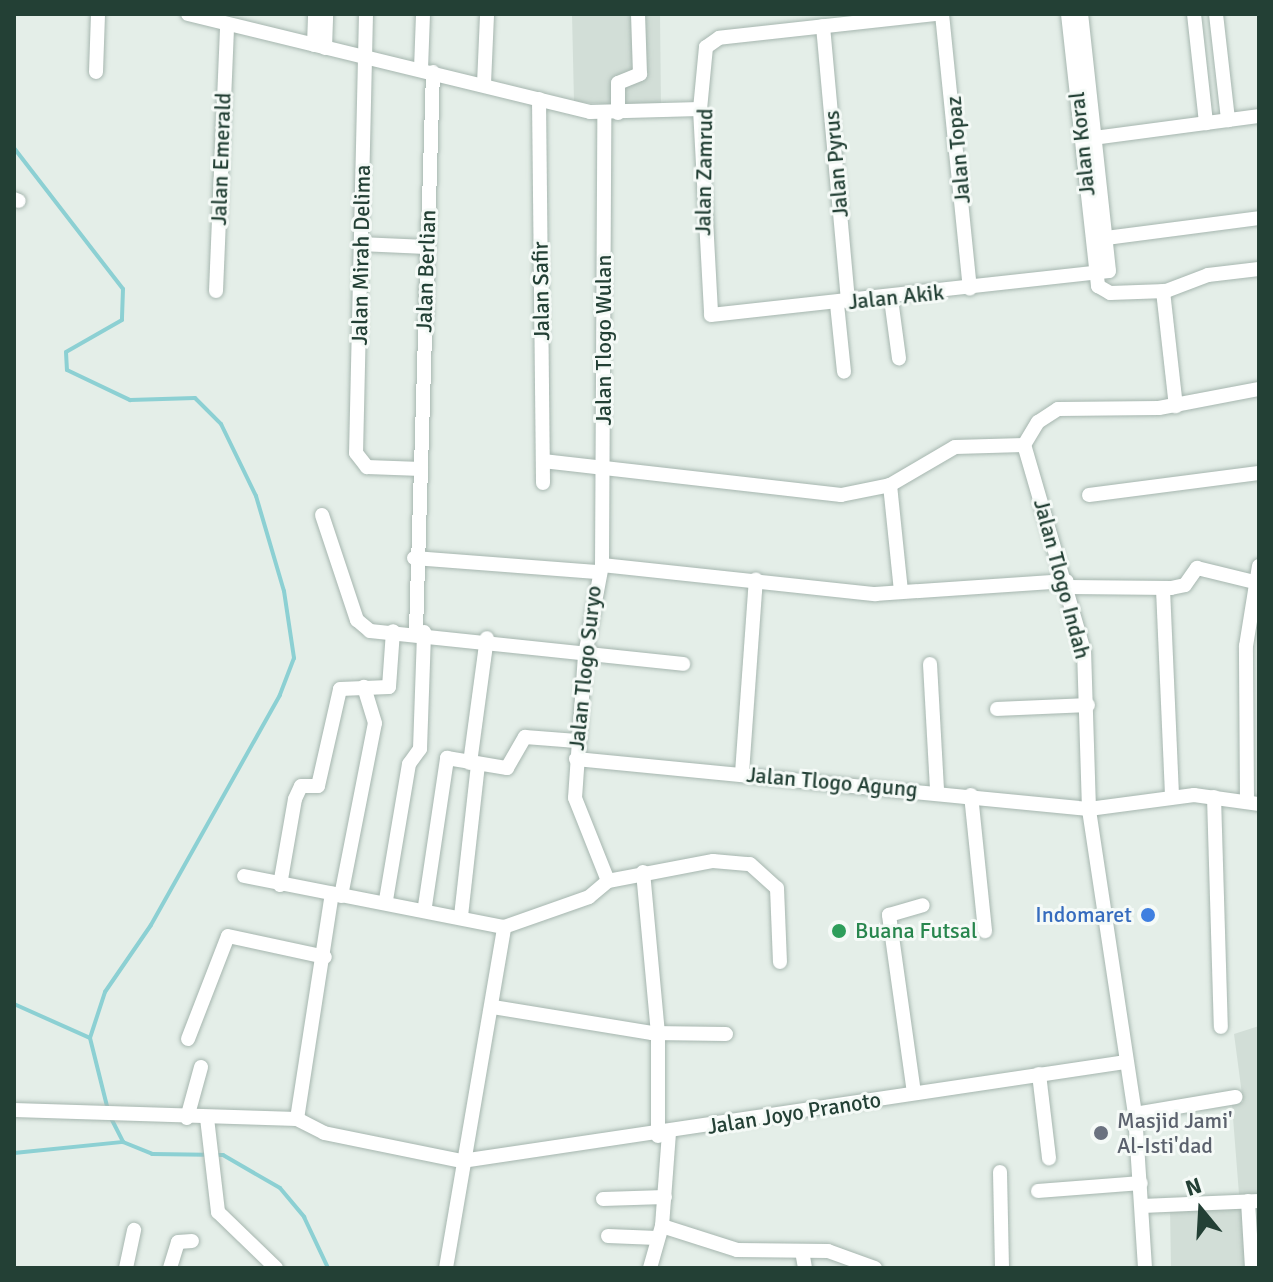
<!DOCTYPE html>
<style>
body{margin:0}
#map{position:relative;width:1273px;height:1282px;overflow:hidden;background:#e4eee8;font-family:Signika,sans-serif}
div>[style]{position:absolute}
.built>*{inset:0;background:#d2ded7}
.stream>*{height:4px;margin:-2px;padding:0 2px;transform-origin:2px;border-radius:2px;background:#8cd0d3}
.roads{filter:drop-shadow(0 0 2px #a6b6af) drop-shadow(0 0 2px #a6b6af)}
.minor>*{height:14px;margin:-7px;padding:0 7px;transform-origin:7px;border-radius:7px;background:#fff}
.dots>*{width:22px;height:22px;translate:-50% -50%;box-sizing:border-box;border:4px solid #f5faf7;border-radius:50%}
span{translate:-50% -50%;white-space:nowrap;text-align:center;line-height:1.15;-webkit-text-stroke:6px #f5faf7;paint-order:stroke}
.street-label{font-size:22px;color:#234035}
.shop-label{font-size:22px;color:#366cbe}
.right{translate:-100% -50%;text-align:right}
.leisure-label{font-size:22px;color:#27864d}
.left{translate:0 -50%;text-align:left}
.worship-label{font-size:22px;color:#5b616d}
.frame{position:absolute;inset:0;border:16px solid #234035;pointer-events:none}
.north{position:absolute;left:1161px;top:1170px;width:80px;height:80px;-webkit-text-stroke:6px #f5faf7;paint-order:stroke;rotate:342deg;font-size:22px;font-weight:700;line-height:32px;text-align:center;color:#234035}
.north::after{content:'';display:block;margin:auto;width:28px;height:36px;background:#234035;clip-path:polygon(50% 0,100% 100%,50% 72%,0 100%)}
</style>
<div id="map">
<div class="built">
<div style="clip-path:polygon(572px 14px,660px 14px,661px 107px,574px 102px)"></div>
<div style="clip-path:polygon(1259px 1026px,1259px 1268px,1171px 1268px,1170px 1208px,1240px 1207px,1232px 1105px,1243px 1102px,1234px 1034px)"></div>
</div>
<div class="stream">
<div style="left:14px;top:148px;width:178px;rotate:52.3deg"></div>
<div style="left:123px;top:289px;width:31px;rotate:92deg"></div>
<div style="left:122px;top:320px;width:64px;rotate:150.3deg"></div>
<div style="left:66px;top:352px;width:18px;rotate:87deg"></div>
<div style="left:67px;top:370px;width:70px;rotate:25.5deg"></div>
<div style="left:130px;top:400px;width:65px;rotate:-1.8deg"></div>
<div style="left:195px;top:398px;width:37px;rotate:45deg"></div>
<div style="left:221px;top:424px;width:80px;rotate:64.1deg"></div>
<div style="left:256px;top:496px;width:99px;rotate:73.6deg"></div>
<div style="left:284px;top:591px;width:68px;rotate:81.5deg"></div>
<div style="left:294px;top:658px;width:40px;rotate:111deg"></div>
<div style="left:280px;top:695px;width:264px;rotate:119.3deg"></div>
<div style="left:151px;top:925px;width:81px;rotate:124.5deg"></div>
<div style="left:105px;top:992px;width:48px;rotate:108.1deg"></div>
<div style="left:14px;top:1004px;width:83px;rotate:24.1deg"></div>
<div style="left:90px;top:1038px;width:74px;rotate:76deg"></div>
<div style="left:111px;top:1118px;width:27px;rotate:63deg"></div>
<div style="left:123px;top:1142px;width:31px;rotate:22deg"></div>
<div style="left:152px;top:1154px;width:71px;rotate:0.8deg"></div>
<div style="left:223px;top:1155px;width:66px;rotate:30.1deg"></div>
<div style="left:280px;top:1188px;width:38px;rotate:50deg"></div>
<div style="left:304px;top:1217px;width:56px;rotate:64.8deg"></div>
<div style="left:14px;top:1153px;width:110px;rotate:-5.8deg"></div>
</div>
<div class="roads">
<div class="minor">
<div style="left:188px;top:14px;width:414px;rotate:13.7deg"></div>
<div style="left:590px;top:112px;width:110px;rotate:-1.6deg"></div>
<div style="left:366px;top:14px;width:439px;rotate:91.3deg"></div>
<div style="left:356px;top:453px;width:18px;rotate:52deg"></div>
<div style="left:367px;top:467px;width:54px;rotate:2.1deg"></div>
<div style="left:935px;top:14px;width:217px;rotate:173.7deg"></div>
<div style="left:719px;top:38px;width:16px;rotate:145deg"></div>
<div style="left:706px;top:47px;width:62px;rotate:95.5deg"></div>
<div style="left:700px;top:109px;width:206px;rotate:86.9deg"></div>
<div style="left:711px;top:315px;width:400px;rotate:-6.3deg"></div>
<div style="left:1109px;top:271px;width:259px;rotate:-96.2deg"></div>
<div style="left:942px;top:14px;width:276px;rotate:84.2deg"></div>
<div style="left:1068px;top:14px;width:274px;rotate:83.7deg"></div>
<div style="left:1098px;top:286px;width:14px;rotate:30deg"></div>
<div style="left:1110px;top:293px;width:56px;rotate:-2deg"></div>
<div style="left:1166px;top:291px;width:45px;rotate:-20.9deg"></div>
<div style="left:1208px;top:275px;width:51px;rotate:-6.7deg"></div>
<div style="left:1194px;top:14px;width:110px;rotate:83.7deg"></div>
<div style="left:1216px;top:14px;width:107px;rotate:83.5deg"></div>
<div style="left:823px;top:26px;width:277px;rotate:84.8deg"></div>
<div style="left:314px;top:45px;width:31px;rotate:-88deg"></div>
<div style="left:325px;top:48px;width:34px;rotate:-88deg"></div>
<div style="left:421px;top:69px;width:55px;rotate:-87.9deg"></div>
<div style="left:96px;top:72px;width:58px;rotate:-88deg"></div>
<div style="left:484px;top:84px;width:70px;rotate:-87.5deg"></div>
<div style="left:539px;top:99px;width:384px;rotate:89.4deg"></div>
<div style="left:618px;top:113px;width:30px;rotate:-90deg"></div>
<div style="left:618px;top:83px;width:24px;rotate:-22deg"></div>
<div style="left:640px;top:74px;width:60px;rotate:-91.9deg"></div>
<div style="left:1094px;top:138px;width:166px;rotate:-7.6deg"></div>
<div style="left:14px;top:199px;width:5px;rotate:22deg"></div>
<div style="left:1106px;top:238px;width:154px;rotate:-7.4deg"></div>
<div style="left:361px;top:244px;width:64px;rotate:2.7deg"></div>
<div style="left:216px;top:291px;width:265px;rotate:-87.6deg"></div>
<div style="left:1163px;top:291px;width:116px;rotate:83.6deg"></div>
<div style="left:891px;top:299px;width:60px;rotate:82.3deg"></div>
<div style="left:837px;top:304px;width:68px;rotate:84.1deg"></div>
<div style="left:543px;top:461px;width:300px;rotate:6.5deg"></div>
<div style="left:841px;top:495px;width:50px;rotate:-11.5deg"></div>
<div style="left:890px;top:485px;width:75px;rotate:-30.3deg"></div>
<div style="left:955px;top:447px;width:69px;rotate:-1.7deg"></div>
<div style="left:890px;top:485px;width:107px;rotate:84.1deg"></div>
<div style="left:1089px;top:495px;width:171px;rotate:-7.4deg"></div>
<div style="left:322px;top:515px;width:111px;rotate:71.6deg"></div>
<div style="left:357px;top:620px;width:17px;rotate:40deg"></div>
<div style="left:370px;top:631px;width:315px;rotate:6deg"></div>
<div style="left:414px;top:558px;width:183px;rotate:4.4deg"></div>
<div style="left:602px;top:565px;width:275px;rotate:6.1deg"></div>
<div style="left:875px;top:594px;width:192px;rotate:-3.9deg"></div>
<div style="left:602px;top:565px;width:451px;rotate:-89.7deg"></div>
<div style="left:602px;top:565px;width:92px;rotate:100.7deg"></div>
<div style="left:585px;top:655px;width:143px;rotate:94deg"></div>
<div style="left:575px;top:798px;width:89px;rotate:68.3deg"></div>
<div style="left:1069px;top:587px;width:102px;rotate:0.6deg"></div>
<div style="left:1171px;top:588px;width:14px;rotate:-12deg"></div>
<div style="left:1185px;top:585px;width:21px;rotate:-55deg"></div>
<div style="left:1197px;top:568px;width:59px;rotate:13.8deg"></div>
<div style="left:1163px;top:589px;width:208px;rotate:87.5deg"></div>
<div style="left:416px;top:631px;width:559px;rotate:-88.26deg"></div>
<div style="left:930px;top:664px;width:127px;rotate:86.8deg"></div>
<div style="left:997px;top:709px;width:91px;rotate:-2.5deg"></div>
<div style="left:576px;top:759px;width:515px;rotate:5.57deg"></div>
<div style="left:1089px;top:809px;width:106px;rotate:-7.6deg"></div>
<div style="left:1194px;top:795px;width:66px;rotate:7.9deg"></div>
<div style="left:470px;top:763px;width:126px;rotate:-82.3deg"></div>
<div style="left:742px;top:773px;width:194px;rotate:-85.9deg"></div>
<div style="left:971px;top:795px;width:137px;rotate:84.1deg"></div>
<div style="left:1214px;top:797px;width:230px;rotate:88.3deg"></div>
<div style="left:1247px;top:802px;width:156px;rotate:-90.4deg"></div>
<div style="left:1246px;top:646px;width:81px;rotate:-80.8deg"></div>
<div style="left:643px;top:872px;width:163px;rotate:84.7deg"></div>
<div style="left:658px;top:1034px;width:102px;rotate:90deg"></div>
<div style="left:244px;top:876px;width:265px;rotate:11.1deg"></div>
<div style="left:504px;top:927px;width:90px;rotate:-19.4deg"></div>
<div style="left:589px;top:897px;width:25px;rotate:-40deg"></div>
<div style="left:608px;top:881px;width:107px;rotate:-10.8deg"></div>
<div style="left:713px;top:861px;width:37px;rotate:5deg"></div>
<div style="left:750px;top:864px;width:36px;rotate:42deg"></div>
<div style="left:777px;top:888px;width:74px;rotate:87.7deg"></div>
<div style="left:280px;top:885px;width:87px;rotate:-80.1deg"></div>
<div style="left:295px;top:799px;width:14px;rotate:-65deg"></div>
<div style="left:301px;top:786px;width:17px"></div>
<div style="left:318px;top:786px;width:99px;rotate:-77.2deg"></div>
<div style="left:340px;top:689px;width:49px;rotate:-2.3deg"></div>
<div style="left:389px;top:687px;width:56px;rotate:-85.9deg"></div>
<div style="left:341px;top:896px;width:176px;rotate:-78.9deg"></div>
<div style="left:375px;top:723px;width:38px;rotate:-107deg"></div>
<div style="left:386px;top:900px;width:138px;rotate:-80.4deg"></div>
<div style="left:409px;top:764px;width:19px;rotate:-54deg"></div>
<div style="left:420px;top:749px;width:117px;rotate:-88deg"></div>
<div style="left:425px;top:906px;width:150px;rotate:-81.5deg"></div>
<div style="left:447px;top:758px;width:61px;rotate:9.5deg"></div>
<div style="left:507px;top:768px;width:36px;rotate:-60deg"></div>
<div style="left:525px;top:737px;width:52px;rotate:4.4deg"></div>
<div style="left:461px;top:916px;width:152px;rotate:-83.6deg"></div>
<div style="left:493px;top:1007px;width:161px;rotate:9.3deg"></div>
<div style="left:652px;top:1033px;width:74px;rotate:0.8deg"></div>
<div style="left:188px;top:1039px;width:110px;rotate:-68.8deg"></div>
<div style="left:228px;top:936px;width:99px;rotate:12.2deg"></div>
<div style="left:1039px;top:1074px;width:85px;rotate:83.2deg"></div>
<div style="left:914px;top:1093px;width:180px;rotate:-98deg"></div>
<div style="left:889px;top:915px;width:35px;rotate:-16deg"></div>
<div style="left:14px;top:1110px;width:283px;rotate:1.8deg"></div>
<div style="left:297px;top:1119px;width:30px;rotate:27deg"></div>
<div style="left:324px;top:1133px;width:141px;rotate:11.5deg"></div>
<div style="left:462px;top:1161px;width:670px;rotate:-8.49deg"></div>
<div style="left:1135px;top:1114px;width:102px;rotate:-9.6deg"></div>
<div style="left:187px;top:1118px;width:53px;rotate:-74.6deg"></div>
<div style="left:207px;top:1118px;width:95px;rotate:83.3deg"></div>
<div style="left:218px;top:1212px;width:81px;rotate:44deg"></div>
<div style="left:297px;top:1119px;width:228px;rotate:-81.2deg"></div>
<div style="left:1000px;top:1172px;width:96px;rotate:88.8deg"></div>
<div style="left:1038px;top:1191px;width:103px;rotate:-4.4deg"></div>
<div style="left:603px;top:1199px;width:62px;rotate:-1.8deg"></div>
<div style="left:1248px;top:1201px;width:67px;rotate:86.6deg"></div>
<div style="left:1142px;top:1206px;width:117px;rotate:-2.4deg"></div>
<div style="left:662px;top:1226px;width:79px;rotate:17.7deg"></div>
<div style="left:737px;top:1250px;width:91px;rotate:0.6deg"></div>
<div style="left:828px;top:1251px;width:50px;rotate:19.9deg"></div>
<div style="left:608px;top:1236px;width:49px;rotate:2.3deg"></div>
<div style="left:802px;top:1251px;width:17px;rotate:80deg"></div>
<div style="left:126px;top:1268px;width:39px;rotate:-78deg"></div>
<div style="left:170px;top:1268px;width:27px;rotate:-73deg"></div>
<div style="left:178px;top:1242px;width:14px;rotate:-4deg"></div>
<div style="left:446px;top:1268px;width:346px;rotate:-80.3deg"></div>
<div style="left:650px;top:1268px;width:44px;rotate:-74.1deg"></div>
<div style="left:662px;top:1226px;width:93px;rotate:-85.7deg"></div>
<div style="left:1145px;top:1268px;width:154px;rotate:-93.7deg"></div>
<div style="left:1135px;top:1114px;width:308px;rotate:-98.6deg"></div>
<div style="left:1089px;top:809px;width:158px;rotate:-91.8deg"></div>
<div style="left:1084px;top:651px;width:215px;rotate:-106.2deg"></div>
<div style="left:1024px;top:445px;width:27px;rotate:-59deg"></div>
<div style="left:1038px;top:422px;width:24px;rotate:-33deg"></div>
<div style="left:1058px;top:409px;width:101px;rotate:-0.6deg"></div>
<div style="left:1159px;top:408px;width:102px;rotate:-10.8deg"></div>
</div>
</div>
<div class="dots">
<div style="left:1148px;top:915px;background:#3f7fe0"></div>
<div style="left:839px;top:931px;background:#2e9e5b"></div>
<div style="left:1101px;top:1133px;background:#6b7280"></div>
</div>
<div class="street-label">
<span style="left:1082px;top:144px;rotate:-96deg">Jalan Koral</span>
<span style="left:958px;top:150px;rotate:-95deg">Jalan Topaz</span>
<span style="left:221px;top:159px;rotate:-88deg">Jalan Emerald</span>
<span style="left:836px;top:164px;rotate:-95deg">Jalan Pyrus</span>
<span style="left:704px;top:172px;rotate:-89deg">Jalan Zamrud</span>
<span style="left:361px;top:255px;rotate:-89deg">Jalan Mirah Delima</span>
<span style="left:426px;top:271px;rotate:-88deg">Jalan Berlian</span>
<span style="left:541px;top:291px;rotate:-91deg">Jalan Safir</span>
<span style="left:896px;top:297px;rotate:-6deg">Jalan Akik</span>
<span style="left:604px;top:340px;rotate:-90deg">Jalan Tlogo Wulan</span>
<span style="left:1062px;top:579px;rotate:75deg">Jalan Tlogo Indah</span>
<span style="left:585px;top:668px;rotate:-84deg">Jalan Tlogo Suryo</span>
<span style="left:832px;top:782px;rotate:5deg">Jalan Tlogo Agung</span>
<span style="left:794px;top:1113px;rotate:-9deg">Jalan Joyo Pranoto</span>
</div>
<div class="shop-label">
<span class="right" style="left:1132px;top:915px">Indomaret</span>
</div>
<div class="leisure-label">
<span class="left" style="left:855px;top:931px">Buana Futsal</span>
</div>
<div class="worship-label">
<span class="left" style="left:1117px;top:1133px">Masjid Jami'<br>Al-Isti'dad</span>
</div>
<div class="frame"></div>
<div class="north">N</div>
</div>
